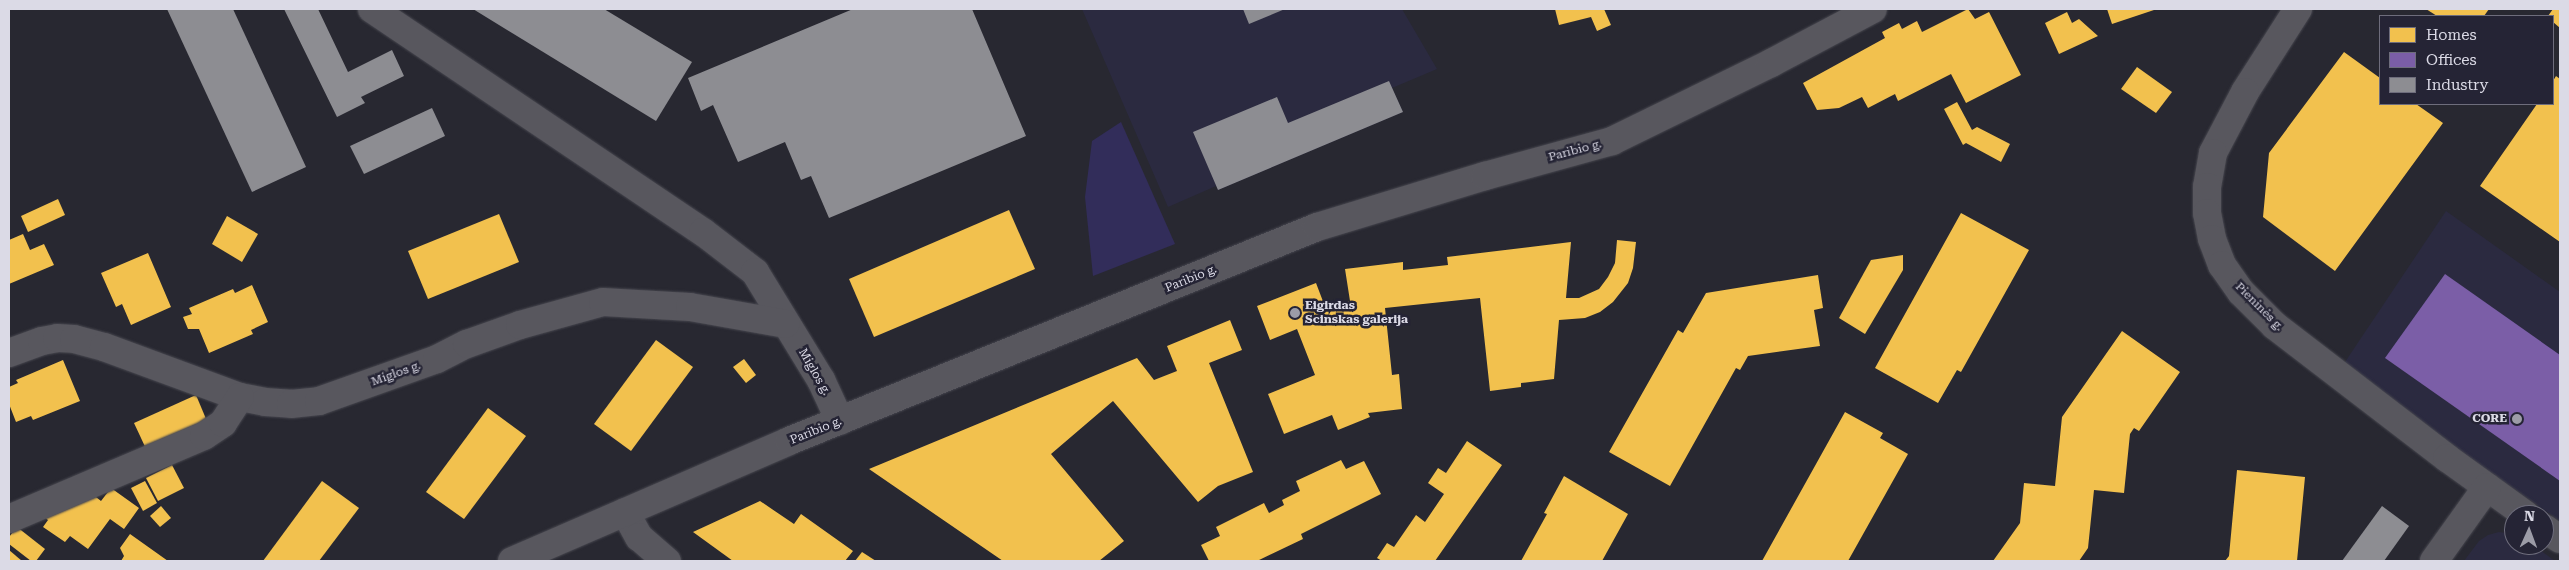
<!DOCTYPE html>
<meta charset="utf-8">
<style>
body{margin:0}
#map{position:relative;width:2569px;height:570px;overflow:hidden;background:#282831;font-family:"Roboto Serif",serif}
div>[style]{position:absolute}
.built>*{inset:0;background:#2b2a40}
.green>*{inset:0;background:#322d5a}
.homes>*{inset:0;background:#f2c14e}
.offices>*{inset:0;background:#7b5ea7}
.industry>*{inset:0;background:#8d8d92}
.roads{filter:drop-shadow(0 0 1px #46464e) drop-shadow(0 0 1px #46464e)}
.street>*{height:28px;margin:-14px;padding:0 14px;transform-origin:14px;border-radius:14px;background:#58575e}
.dots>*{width:14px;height:14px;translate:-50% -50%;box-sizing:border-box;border:2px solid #252435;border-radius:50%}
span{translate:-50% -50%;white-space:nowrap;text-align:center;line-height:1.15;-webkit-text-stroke:5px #252435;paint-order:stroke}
.street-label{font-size:12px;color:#dbdae6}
.poi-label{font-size:12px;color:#dbdae6;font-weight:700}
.left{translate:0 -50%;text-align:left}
.right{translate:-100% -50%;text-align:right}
.frame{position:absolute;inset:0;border:10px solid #dbdae6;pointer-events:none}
.legend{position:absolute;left:2379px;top:15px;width:175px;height:90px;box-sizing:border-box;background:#252435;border:1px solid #6e6d7c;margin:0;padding:6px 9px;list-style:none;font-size:15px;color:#dbdae6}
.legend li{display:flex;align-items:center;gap:10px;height:25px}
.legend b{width:25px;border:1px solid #6e6d7c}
.north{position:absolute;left:2504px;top:505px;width:50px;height:50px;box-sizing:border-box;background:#252435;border:1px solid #6e6d7c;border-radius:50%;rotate:2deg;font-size:14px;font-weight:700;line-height:20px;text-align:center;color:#dbdae6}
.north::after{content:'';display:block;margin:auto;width:18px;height:22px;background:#9c9ca7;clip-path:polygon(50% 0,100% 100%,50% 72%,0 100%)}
</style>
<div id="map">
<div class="built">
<div style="clip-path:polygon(1082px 9px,1402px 9px,1437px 69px,1392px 88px,1403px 112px,1218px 190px,1216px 186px,1168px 207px)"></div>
<div style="clip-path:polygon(2446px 211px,2560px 292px,2560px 521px,2439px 437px,2343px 365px)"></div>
<div style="clip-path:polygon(2499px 532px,2514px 534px,2514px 545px,2533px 545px,2555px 561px,2464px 561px,2479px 541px,2488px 535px)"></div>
</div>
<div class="green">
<div style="clip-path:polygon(1121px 122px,1175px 244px,1093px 276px,1085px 197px,1092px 141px)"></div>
</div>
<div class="homes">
<div style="clip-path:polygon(1555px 9px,1604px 9px,1611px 25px,1597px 31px,1591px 17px,1559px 25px)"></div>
<div style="clip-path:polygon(1968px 9px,1975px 19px,1989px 12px,2021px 75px,1966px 103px,1951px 74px,1898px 101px,1895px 94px,1868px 108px,1862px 97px,1839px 108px,1817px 110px,1803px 83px,1885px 38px,1882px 32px,1899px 23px,1902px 29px,1917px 21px,1922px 32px)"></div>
<div style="clip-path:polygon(2107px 9px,2157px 9px,2112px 24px)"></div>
<div style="clip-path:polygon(2426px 9px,2489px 9px,2484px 16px,2437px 16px)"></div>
<div style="clip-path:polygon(2553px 9px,2560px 9px,2560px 28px,2553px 22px,2553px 16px,2548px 16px)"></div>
<div style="clip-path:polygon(2067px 12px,2072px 23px,2079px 19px,2098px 36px,2059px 54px,2045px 23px)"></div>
<div style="clip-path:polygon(2344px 52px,2380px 78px,2380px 104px,2416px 104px,2443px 123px,2335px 271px,2263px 217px,2269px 153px)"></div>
<div style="clip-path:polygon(2137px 67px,2172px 92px,2156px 113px,2121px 89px)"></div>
<div style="clip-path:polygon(2556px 76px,2560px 79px,2560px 242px,2480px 186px,2537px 104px,2553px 104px,2553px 81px)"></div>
<div style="clip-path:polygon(1957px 102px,1972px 130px,1977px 127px,2010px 144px,2001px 162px,1966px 143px,1963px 145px,1944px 109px)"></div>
<div style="clip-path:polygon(58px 199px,65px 215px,28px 232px,21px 216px)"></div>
<div style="clip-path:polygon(1009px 210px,1035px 269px,874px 337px,849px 279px)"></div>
<div style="clip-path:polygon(1961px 213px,2029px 250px,1961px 372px,1957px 370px,1938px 403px,1875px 368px)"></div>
<div style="clip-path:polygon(499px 214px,519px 262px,428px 299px,408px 251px)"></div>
<div style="clip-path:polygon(227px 216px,258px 234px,242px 262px,212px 244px)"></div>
<div style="clip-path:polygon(23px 234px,30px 250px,44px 244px,54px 265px,9px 284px,9px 240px)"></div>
<div style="clip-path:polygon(1617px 240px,1636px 242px,1633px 268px,1628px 283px,1613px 302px,1600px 312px,1585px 318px,1559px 320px,1554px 379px,1521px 383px,1521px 387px,1490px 391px,1480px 298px,1385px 308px,1392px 375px,1399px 374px,1402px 409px,1368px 413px,1370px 417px,1338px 430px,1332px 415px,1284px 434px,1268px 394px,1315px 375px,1297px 329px,1270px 340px,1257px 306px,1316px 283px,1324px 304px,1350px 301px,1345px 269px,1403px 262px,1403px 270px,1448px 265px,1447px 257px,1571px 242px,1566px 298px,1579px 298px,1599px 289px,1608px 277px,1615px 263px)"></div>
<div style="clip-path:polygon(148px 253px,171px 307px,131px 325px,122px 304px,116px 307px,101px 273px)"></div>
<div style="clip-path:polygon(1903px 255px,1903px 270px,1865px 334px,1839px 318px,1871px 260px)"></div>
<div style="clip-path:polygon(1818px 275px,1823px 308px,1814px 310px,1820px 346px,1748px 356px,1740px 370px,1736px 368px,1670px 486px,1609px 452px,1678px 330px,1683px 333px,1706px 293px)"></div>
<div style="clip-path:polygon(252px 285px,268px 322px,251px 330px,253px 334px,209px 353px,199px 329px,188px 329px,183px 317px,192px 314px,189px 308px,233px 289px,235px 293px)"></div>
<div style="clip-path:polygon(1230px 320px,1242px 350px,1209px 363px,1253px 472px,1218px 486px,1198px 502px,1113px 401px,1051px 454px,1124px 541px,1099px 561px,1003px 561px,869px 469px,1137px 358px,1154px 380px,1177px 371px,1167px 346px)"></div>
<div style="clip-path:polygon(2122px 331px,2180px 372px,2139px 431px,2134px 428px,2130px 434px,2124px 493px,2094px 490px,2088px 548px,2079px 561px,1993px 561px,2020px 523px,2024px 483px,2055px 486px,2062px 417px)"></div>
<div style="clip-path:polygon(656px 340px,693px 367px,631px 451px,594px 424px)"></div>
<div style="clip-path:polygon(744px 359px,756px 375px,746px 383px,733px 367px)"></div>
<div style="clip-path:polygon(63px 360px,80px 401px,33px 420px,31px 416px,16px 422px,9px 404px,9px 387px,18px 383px,16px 380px)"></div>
<div style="clip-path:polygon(196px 395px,209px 426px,148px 453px,134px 423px)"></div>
<div style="clip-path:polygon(488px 408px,526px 436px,464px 519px,426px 492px)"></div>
<div style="clip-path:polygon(1845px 412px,1883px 433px,1880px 438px,1908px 454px,1848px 561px,1762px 561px)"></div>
<div style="clip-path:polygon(1467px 441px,1502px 465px,1435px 561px,1382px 561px,1377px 558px,1387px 543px,1394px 547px,1416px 515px,1425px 522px,1444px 494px,1428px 483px,1438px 468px,1446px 473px)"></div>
<div style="clip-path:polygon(1341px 460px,1346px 469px,1364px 461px,1381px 494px,1301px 534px,1303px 539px,1257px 561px,1209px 561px,1201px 545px,1220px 536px,1216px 527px,1264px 503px,1269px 513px,1284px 505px,1282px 500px,1300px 491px,1296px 481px)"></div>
<div style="clip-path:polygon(172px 465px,184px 488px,158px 501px,146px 478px)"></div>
<div style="clip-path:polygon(2237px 470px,2305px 477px,2297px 561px,2225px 561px,2229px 556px)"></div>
<div style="clip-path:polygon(1564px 476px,1628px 514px,1602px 561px,1521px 561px,1547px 514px,1544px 513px)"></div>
<div style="clip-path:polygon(145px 481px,157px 503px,143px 511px,131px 488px)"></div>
<div style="clip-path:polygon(322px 481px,359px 508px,319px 561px,263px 561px)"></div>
<div style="clip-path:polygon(111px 488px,139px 508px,124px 529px,110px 519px,88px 549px,70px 536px,65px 542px,43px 527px,48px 520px,44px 517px,92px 494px,101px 501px)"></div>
<div style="clip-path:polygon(760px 501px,794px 524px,801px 514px,853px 551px,845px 561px,733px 561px,693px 532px)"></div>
<div style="clip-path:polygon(161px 506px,171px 518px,160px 527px,150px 516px)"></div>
<div style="clip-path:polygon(17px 527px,45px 549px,36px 561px,31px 561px,9px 544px,9px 537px)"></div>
<div style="clip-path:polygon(130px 534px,168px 561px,121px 561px,124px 556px,120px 548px)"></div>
<div style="clip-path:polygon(9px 550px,22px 561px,9px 561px)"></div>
<div style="clip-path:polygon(862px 552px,876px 561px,855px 561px)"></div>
</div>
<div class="offices">
<div style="clip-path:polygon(2445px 274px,2560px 355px,2560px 481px,2385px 358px)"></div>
</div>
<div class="industry">
<div style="clip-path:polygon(167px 9px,233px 9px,306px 167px,252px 192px)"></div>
<div style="clip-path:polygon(284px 9px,318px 9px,348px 72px,392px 50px,404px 76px,361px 97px,365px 103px,337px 117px)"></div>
<div style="clip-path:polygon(473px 9px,604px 9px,692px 62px,656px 121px)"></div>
<div style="clip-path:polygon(853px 9px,972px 9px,1026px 136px,829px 218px,811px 176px,801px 180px,785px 142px,738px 162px,713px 105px,701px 111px,688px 78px)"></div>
<div style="clip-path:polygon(1243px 9px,1285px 9px,1249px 24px)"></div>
<div style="clip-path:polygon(1389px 81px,1403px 112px,1218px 190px,1193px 132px,1277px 97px,1288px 123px)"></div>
<div style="clip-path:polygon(432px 108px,445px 136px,364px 174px,350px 146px)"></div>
<div style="clip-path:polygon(2382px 506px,2409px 526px,2384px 561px,2342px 561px)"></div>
</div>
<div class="roads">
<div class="street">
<div style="left:372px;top:9px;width:399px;rotate:34deg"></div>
<div style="left:703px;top:232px;width:66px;rotate:37.6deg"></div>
<div style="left:755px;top:272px;width:127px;rotate:58.6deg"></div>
<div style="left:821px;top:380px;width:45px;rotate:65.1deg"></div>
<div style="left:2298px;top:9px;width:98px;rotate:122.6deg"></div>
<div style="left:2245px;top:92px;width:69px;rotate:117.7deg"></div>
<div style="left:2213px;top:153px;width:35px;rotate:100deg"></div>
<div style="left:2207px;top:187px;width:26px;rotate:90deg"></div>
<div style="left:2207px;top:213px;width:26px;rotate:79deg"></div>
<div style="left:2212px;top:239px;width:28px;rotate:69deg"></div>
<div style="left:2222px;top:265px;width:33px;rotate:55deg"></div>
<div style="left:2241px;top:292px;width:48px;rotate:45deg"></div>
<div style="left:2275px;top:326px;width:217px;rotate:37.5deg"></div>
<div style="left:2447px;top:458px;width:97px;rotate:35.8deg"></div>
<div style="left:9px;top:353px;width:35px;rotate:-20deg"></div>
<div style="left:42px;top:341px;width:15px;rotate:-11deg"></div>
<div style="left:57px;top:338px;width:17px;rotate:3deg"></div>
<div style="left:74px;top:339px;width:31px;rotate:15deg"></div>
<div style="left:104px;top:347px;width:145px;rotate:20.2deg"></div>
<div style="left:240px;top:397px;width:25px;rotate:11deg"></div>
<div style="left:265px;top:402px;width:26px;rotate:4deg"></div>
<div style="left:291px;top:404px;width:28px;rotate:-6deg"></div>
<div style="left:319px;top:401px;width:125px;rotate:-19.6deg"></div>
<div style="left:437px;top:359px;width:34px;rotate:-27deg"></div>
<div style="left:467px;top:344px;width:56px;rotate:-19.7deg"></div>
<div style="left:520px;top:325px;width:86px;rotate:-15.5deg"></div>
<div style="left:603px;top:302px;width:87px;rotate:3.3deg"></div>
<div style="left:690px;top:307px;width:97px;rotate:10deg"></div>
<div style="left:625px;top:512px;width:29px;rotate:61deg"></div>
<div style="left:639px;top:537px;width:37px;rotate:41deg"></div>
<div style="left:9px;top:519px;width:212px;rotate:-23.1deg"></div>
<div style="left:204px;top:436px;width:23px;rotate:-34deg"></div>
<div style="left:223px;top:423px;width:31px;rotate:-57deg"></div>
<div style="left:2544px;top:528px;width:19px;rotate:35deg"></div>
<div style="left:512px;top:561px;width:302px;rotate:-23.4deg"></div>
<div style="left:789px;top:441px;width:570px;rotate:-22.06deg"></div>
<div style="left:1317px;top:227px;width:176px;rotate:-16.9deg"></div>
<div style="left:1485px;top:176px;width:132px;rotate:-15.4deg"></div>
<div style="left:1612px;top:141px;width:177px;rotate:-26.1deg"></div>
<div style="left:1771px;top:63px;width:115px;rotate:-27.9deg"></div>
<div style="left:2434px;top:561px;width:91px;rotate:-54.4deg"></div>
</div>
</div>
<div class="dots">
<div style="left:1295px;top:313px;background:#9c9ca7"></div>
<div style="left:2517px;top:419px;background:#9c9ca7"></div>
</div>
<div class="street-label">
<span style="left:1575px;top:151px;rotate:-15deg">Paribio g.</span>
<span style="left:1191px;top:279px;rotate:-22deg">Paribio g.</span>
<span style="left:2259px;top:307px;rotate:45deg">Pieninės g.</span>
<span style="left:814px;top:372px;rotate:60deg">Miglos g.</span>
<span style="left:396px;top:374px;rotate:-20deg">Miglos g.</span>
<span style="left:816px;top:431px;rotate:-22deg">Paribio g.</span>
</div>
<div class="poi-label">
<span class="left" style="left:1305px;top:313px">Eigirdas<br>Scinskas galerija</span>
<span class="right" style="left:2507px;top:419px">CORE</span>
</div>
<div class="frame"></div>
<ul class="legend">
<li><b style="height:14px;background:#f2c14e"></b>Homes</li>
<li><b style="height:14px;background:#7b5ea7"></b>Offices</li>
<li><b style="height:14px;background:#8d8d92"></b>Industry</li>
</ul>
<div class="north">N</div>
</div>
